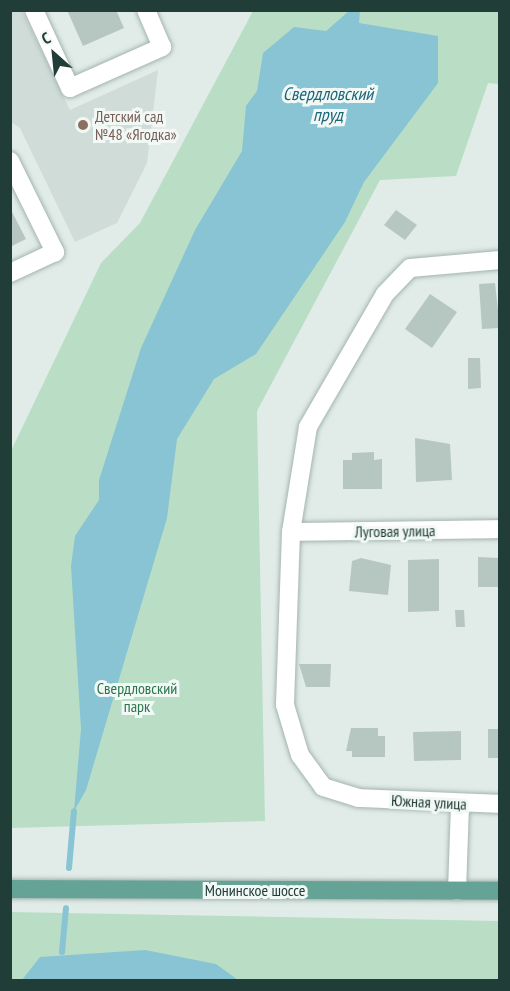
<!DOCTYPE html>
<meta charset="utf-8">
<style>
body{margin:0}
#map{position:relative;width:510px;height:991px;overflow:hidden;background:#e1ece8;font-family:"PT Sans Narrow",sans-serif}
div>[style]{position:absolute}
.built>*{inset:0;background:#cfdcd7}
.green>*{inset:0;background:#b9dec5}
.water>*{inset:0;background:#88c4d3}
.stream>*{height:6px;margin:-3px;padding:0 3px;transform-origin:3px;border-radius:3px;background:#88c4d3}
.building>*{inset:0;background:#b6c7c1}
.roads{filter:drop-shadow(0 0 2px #a4b4af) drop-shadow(0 0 2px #a4b4af)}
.minor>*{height:18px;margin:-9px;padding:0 9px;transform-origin:9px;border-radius:9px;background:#fff}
.major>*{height:18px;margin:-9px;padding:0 9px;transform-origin:9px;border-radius:9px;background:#65a396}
.dots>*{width:16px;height:16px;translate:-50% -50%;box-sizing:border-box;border:3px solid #f2f8f5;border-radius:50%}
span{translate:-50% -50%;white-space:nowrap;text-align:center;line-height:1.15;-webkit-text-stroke:6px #f2f8f5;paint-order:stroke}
.education-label{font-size:16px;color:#785e54}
.left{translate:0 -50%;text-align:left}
.street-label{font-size:16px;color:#213d37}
.park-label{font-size:16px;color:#2a754b}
.water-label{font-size:18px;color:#1a667b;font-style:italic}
.frame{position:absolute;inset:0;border:12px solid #213d37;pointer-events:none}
.north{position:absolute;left:24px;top:24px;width:60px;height:60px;-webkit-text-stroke:4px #f2f8f5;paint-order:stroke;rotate:333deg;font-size:16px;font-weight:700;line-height:24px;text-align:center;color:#213d37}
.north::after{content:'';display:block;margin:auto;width:21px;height:27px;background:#213d37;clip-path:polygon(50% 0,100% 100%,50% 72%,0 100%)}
</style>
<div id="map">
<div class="built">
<div style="clip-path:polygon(10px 11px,22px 11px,70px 110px,158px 70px,147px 163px,117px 223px,75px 242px,20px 128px,11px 122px)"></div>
</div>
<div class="green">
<div style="clip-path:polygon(253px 11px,499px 11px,499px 84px,488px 83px,456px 176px,380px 180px,257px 411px,265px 821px,11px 828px,10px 453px,101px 263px,140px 223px)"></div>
<div style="clip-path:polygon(10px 912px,499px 921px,499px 980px,11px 980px)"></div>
</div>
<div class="water">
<div style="clip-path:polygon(349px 11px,360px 11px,359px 23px,438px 36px,438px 83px,364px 182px,345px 222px,256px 354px,214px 379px,177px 439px,167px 518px,86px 790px,74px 811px,81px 729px,71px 566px,75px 536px,99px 500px,99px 480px,141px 348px,195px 230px,242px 151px,246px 106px,257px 91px,263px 53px,294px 27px,326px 31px)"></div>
<div style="clip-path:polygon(145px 950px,216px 964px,238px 980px,22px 980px,40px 957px)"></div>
</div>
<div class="stream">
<div style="left:69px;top:868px;width:57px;rotate:-85deg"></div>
<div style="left:62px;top:952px;width:44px;rotate:-84.8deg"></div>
</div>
<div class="building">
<div style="clip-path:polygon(67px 10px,116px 10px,124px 28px,83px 46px)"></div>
<div style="clip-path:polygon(10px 208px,26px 239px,10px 247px)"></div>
<div style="clip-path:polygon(396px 210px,417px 225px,405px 240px,384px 225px)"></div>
<div style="clip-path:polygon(495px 283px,500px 328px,482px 329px,479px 284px)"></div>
<div style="clip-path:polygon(430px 294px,457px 312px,432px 348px,405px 329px)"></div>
<div style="clip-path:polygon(468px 358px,480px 358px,481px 388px,468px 389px)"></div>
<div style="clip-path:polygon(415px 438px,450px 444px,452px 480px,416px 482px)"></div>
<div style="clip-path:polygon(374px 452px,374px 460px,382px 459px,382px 489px,343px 489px,343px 460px,352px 460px,352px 453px)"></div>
<div style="clip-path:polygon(478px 557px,500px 558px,500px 587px,478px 587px)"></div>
<div style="clip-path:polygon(361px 558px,391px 565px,388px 595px,349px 591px,352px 561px)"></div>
<div style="clip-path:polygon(439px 559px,439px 611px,408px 612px,408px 560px)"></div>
<div style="clip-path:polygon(455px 610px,464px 610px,465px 627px,456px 627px)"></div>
<div style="clip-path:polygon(299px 664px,331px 664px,330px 687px,306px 687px)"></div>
<div style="clip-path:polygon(351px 728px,378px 728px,378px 736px,385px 736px,385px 757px,352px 757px,352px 751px,346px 751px)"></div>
<div style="clip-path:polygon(488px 729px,500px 729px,500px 758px,488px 758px)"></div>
<div style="clip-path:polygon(461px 731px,461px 760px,414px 761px,413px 732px)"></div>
</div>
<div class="roads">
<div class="minor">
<div style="left:34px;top:10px;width:86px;rotate:65.2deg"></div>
<div style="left:70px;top:88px;width:101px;rotate:-24deg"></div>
<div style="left:162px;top:47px;width:40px;rotate:-113.4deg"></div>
<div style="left:10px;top:161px;width:102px;rotate:63.7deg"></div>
<div style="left:55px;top:252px;width:50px;rotate:155deg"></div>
<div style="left:500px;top:260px;width:90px;rotate:174.9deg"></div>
<div style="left:410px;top:268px;width:36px;rotate:134deg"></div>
<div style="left:385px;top:294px;width:154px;rotate:120.1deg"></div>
<div style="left:308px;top:427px;width:106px;rotate:99.2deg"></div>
<div style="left:291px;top:532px;width:173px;rotate:92deg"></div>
<div style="left:285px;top:705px;width:52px;rotate:73.3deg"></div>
<div style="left:300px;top:755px;width:39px;rotate:54deg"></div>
<div style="left:323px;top:787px;width:37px;rotate:17deg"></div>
<div style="left:358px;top:798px;width:142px;rotate:2.4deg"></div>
<div style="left:291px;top:532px;width:209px;rotate:-0.8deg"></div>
<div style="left:457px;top:891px;width:85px;rotate:-88deg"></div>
</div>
<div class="major">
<div style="left:10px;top:889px;width:490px;rotate:0.2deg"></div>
</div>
</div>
<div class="dots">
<div style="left:83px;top:125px;background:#8d6e63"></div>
</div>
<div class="education-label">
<span class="left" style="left:95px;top:125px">Детский сад<br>№48 «Ягодка»</span>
</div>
<div class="street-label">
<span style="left:395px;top:531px;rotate:-1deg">Луговая улица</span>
<span style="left:429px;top:802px;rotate:3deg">Южная улица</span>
<span style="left:255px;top:890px">Монинское шоссе</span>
</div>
<div class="park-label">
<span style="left:137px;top:697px">Свердловский<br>парк</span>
</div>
<div class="water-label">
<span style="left:328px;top:105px">Свердловский<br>пруд</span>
</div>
<div class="frame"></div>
<div class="north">С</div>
</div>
